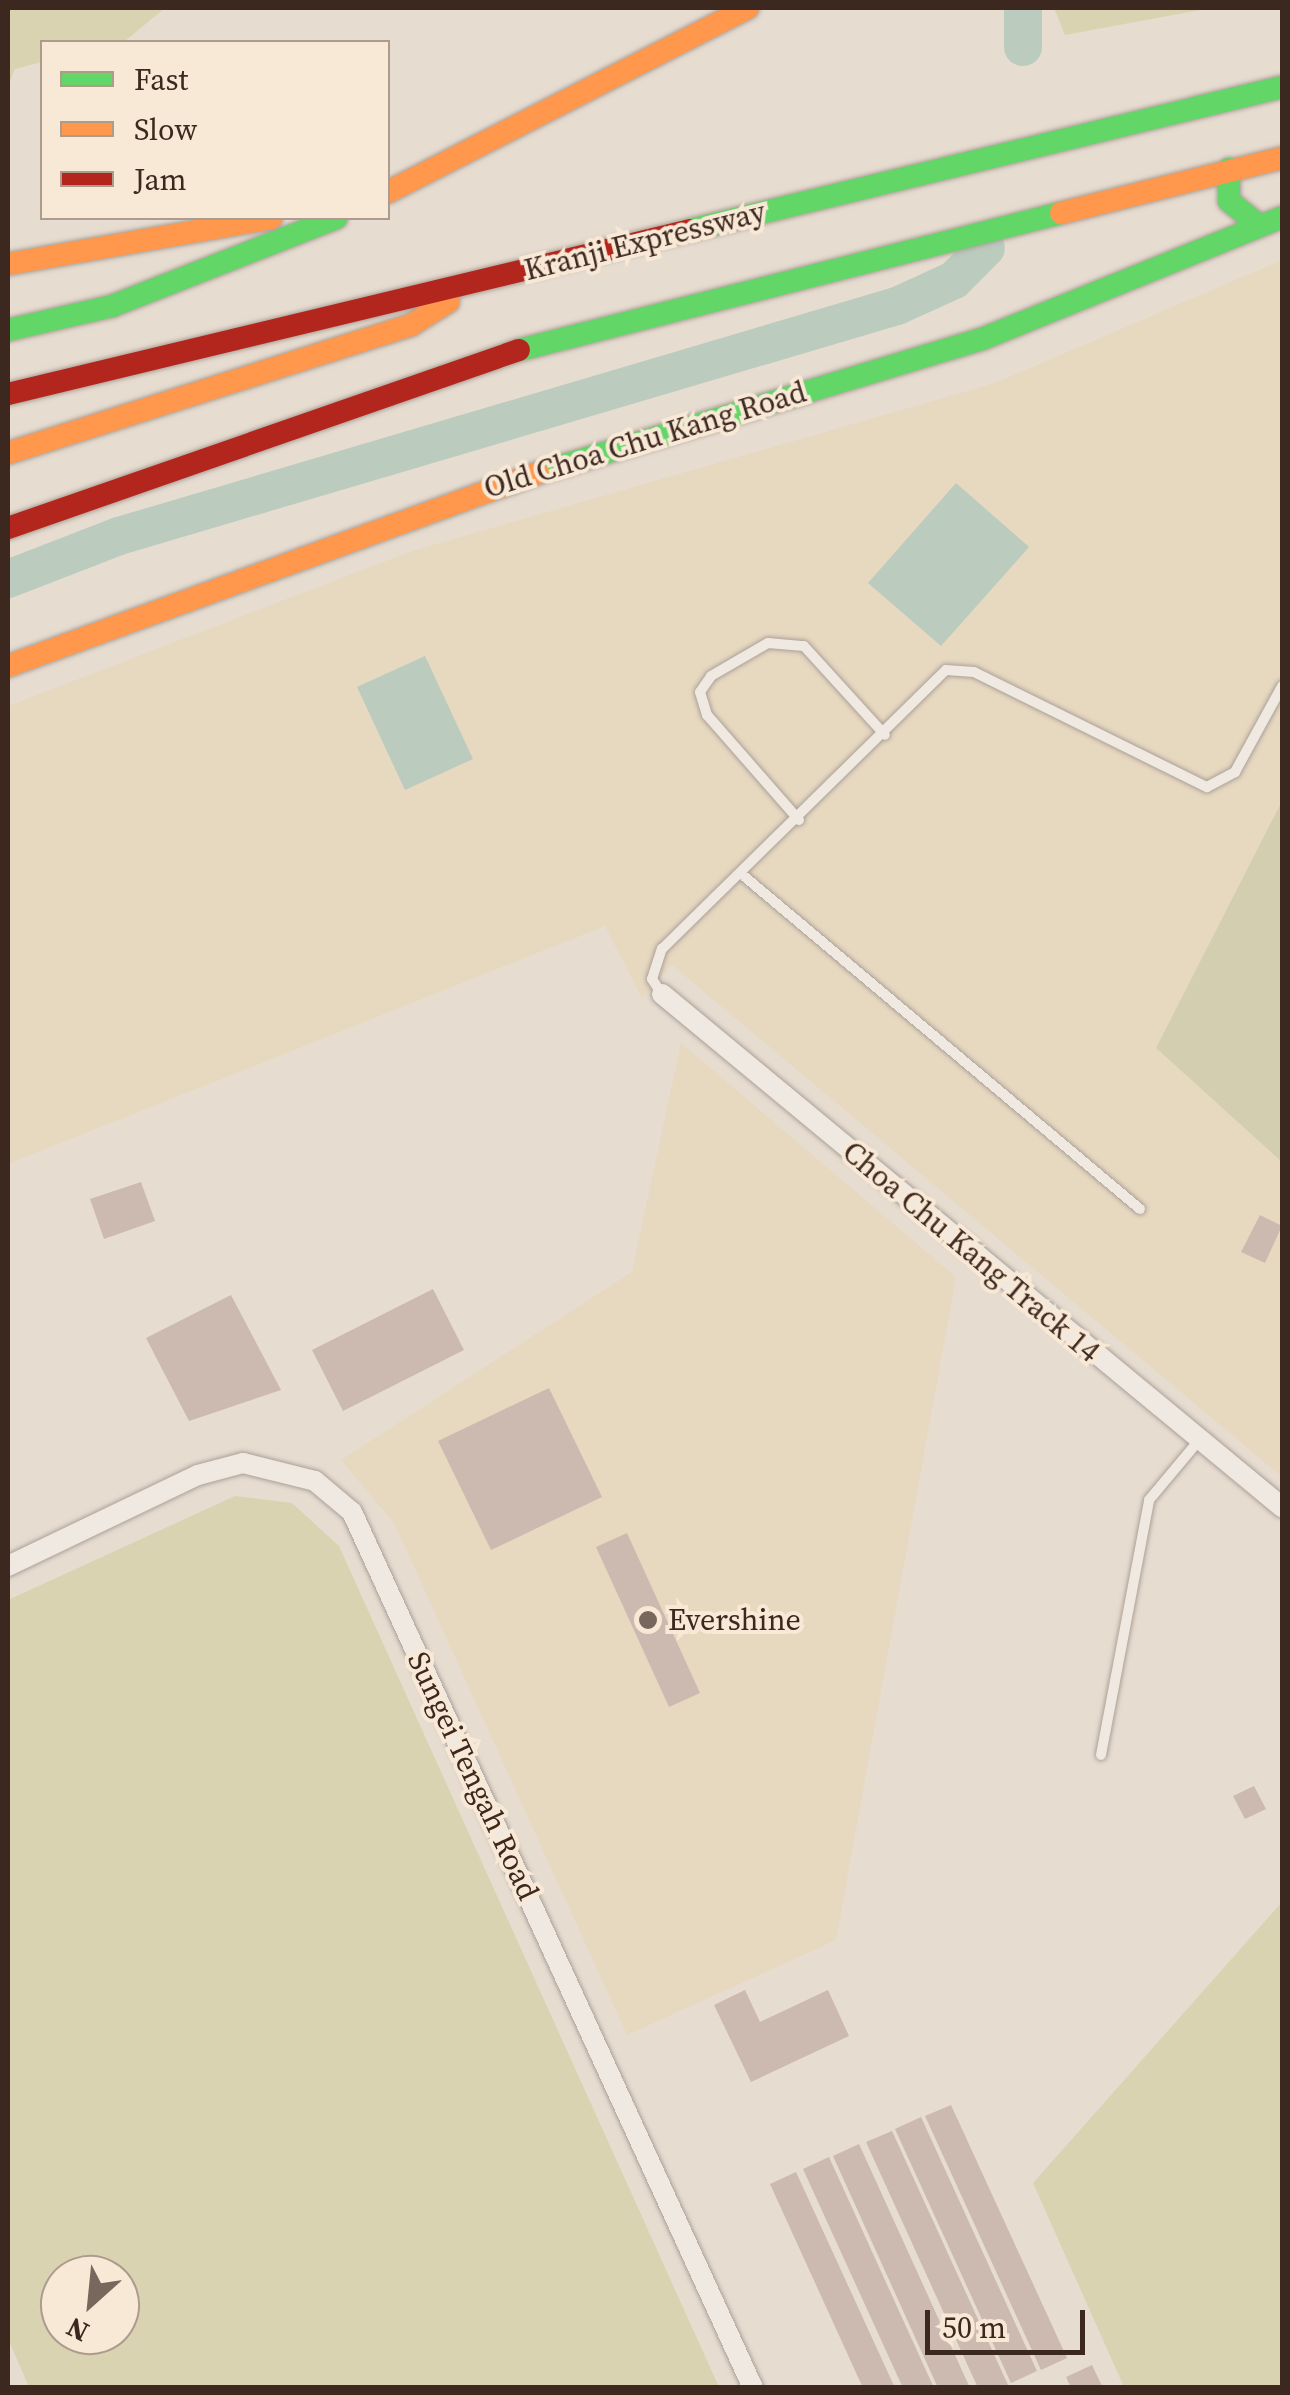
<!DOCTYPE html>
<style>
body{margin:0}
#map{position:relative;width:1290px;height:2395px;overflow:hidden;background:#e7dcd0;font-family:"Source Serif 4",serif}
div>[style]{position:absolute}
.farmland>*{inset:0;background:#e7d8c0}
.green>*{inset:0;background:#dad3b2}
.cemetery>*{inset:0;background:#d4ceb1}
.water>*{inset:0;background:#bbcbbe}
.river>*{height:38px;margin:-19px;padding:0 19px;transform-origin:19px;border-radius:19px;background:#bbcbbe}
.building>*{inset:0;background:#ccb9b0}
.roads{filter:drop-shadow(0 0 2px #aca198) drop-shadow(0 0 2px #aca198)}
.lane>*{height:10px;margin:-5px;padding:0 5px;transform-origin:5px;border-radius:5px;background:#efe9e2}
.street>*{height:20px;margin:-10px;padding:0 10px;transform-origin:10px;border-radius:10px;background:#efe9e2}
.fast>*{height:22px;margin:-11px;padding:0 11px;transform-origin:11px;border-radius:11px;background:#63d668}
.slow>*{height:22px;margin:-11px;padding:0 11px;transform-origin:11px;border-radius:11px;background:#ff974d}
.jam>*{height:22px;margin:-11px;padding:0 11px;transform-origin:11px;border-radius:11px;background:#b3261e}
.dots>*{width:28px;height:28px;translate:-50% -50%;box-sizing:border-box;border:5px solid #f8e8d6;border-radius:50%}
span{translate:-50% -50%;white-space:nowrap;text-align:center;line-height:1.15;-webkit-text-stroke:8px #f8e8d6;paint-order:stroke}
.street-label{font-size:30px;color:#3d281f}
.poi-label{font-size:30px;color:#3d281f}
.left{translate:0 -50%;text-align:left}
.frame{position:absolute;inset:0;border:10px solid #3d281f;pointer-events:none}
.legend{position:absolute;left:40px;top:40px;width:350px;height:180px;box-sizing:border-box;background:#f8e8d6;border:2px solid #ad9b8d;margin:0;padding:12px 18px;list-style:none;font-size:30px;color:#3d281f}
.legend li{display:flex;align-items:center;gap:20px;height:50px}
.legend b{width:50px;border:2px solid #ad9b8d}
.north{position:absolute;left:40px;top:2255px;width:100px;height:100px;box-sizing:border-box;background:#f8e8d6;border:2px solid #ad9b8d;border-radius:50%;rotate:207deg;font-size:28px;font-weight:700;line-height:40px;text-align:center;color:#3d281f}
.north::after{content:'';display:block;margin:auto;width:35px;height:45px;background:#78675d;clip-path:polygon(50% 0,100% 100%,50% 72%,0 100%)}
.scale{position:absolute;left:925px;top:2310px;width:160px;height:45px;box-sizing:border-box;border:5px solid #3d281f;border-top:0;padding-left:12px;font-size:30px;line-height:35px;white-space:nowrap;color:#3d281f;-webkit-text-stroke:8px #f8e8d6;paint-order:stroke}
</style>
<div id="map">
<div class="farmland">
<div style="clip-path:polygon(1282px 260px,1282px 801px,1156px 1048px,1282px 1162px,1282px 1477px,672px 965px,642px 998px,605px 926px,8px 1164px,8px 706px,412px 551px,995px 383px)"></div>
<div style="clip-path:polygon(681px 1043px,956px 1277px,836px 1940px,627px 2035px,394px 1523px,341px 1460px,632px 1272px)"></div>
</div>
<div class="green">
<div style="clip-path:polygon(8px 8px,165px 8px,125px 41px,42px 42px,42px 62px,15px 69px,8px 86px)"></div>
<div style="clip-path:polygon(1054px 8px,1211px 8px,1065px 35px)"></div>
<div style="clip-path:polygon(evenodd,235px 1496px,292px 1503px,339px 1546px,719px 2387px,29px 2387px,8px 2339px,8px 1600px,235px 1496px,120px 2275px,120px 2335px,60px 2335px,60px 2275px,120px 2275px)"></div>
<div style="clip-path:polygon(1282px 1902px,1282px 2387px,1124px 2387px,1033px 2183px)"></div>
</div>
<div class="cemetery">
<div style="clip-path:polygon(1282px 801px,1282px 1162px,1156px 1048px)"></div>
</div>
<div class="water">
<div style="clip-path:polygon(956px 483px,1029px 547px,941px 646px,868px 583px)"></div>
<div style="clip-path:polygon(425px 656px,473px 759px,405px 790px,357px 687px)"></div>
</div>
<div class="river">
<div style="left:1023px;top:8px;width:39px;rotate:90deg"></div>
<div style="left:8px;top:579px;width:119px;rotate:-21.2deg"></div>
<div style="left:119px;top:536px;width:811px;rotate:-16.47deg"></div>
<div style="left:897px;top:306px;width:63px;rotate:-24.5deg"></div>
<div style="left:954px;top:280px;width:45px;rotate:-45deg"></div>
</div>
<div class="building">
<div style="clip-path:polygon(141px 1182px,155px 1221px,104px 1239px,90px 1199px)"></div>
<div style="clip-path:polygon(1260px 1215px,1282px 1226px,1265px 1263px,1241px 1252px)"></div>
<div style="clip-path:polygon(433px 1289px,464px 1350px,343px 1411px,312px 1350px)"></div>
<div style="clip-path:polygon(231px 1295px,281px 1390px,189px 1421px,146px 1338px)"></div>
<div style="clip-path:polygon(549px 1388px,602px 1497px,491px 1550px,438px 1441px)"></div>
<div style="clip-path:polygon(627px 1533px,700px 1693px,669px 1707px,596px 1547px)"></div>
<div style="clip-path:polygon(1254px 1786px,1266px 1809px,1245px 1819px,1233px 1796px)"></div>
<div style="clip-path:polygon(745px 1990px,760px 2022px,828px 1990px,849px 2036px,751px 2082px,714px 2005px)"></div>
<div style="clip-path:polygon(951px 2105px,1067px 2358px,1041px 2370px,925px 2116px)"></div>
<div style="clip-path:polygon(921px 2117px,1037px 2371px,1011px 2383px,895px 2129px)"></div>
<div style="clip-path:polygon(892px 2131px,1008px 2385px,1001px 2388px,978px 2388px,866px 2142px)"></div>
<div style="clip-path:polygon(859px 2144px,970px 2388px,938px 2388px,833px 2156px)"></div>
<div style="clip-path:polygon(829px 2157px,934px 2388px,903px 2388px,803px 2169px)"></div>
<div style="clip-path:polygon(796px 2172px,895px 2388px,863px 2388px,770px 2184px)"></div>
<div style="clip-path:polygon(1092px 2365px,1103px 2388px,1071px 2388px,1066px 2377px)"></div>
</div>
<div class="roads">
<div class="lane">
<div style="left:799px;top:820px;width:140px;rotate:-131.2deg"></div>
<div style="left:707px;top:715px;width:24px;rotate:-107deg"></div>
<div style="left:700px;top:692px;width:19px;rotate:-55deg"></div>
<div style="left:711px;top:676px;width:66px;rotate:-30.1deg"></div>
<div style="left:768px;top:643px;width:36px;rotate:5deg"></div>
<div style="left:804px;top:646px;width:120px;rotate:47.7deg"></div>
<div style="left:745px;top:877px;width:516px;rotate:40.05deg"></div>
<div style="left:662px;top:994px;width:18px;rotate:-124deg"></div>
<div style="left:652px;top:979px;width:32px;rotate:-72deg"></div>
<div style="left:662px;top:949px;width:398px;rotate:-44.5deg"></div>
<div style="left:946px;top:670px;width:28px;rotate:4deg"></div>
<div style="left:974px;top:672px;width:260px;rotate:26.3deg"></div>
<div style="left:1207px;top:787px;width:32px;rotate:-28deg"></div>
<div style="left:1235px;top:772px;width:98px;rotate:-61.3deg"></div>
<div style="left:1101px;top:1755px;width:259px;rotate:-79.3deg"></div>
<div style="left:1149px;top:1500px;width:73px;rotate:-50deg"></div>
</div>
<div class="street">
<div style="left:662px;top:994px;width:805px;rotate:39.61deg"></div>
<div style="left:8px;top:1566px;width:211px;rotate:-25.6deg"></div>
<div style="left:198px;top:1475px;width:47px;rotate:-14.9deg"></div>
<div style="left:243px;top:1463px;width:74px;rotate:14deg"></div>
<div style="left:315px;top:1481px;width:48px;rotate:40deg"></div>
<div style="left:352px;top:1512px;width:963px;rotate:65.4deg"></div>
</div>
<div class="fast">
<div style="left:1229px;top:169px;width:32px;rotate:90deg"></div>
<div style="left:1229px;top:201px;width:36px;rotate:39deg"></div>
<div style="left:690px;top:230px;width:609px;rotate:-13.58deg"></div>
<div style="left:8px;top:330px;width:107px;rotate:-13deg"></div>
<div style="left:112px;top:306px;width:241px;rotate:-21.4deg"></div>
<div style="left:519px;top:350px;width:559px;rotate:-14.19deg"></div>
<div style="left:538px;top:473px;width:464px;rotate:-16.8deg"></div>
<div style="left:982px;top:339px;width:324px;rotate:-22.1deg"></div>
</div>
<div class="slow">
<div style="left:388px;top:192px;width:404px;rotate:-27.1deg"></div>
<div style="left:1061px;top:213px;width:228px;rotate:-14deg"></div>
<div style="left:8px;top:264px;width:267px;rotate:-9.9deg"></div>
<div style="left:8px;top:453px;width:423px;rotate:-17.6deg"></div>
<div style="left:411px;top:325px;width:44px;rotate:-31.9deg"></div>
<div style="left:8px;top:666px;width:564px;rotate:-20.01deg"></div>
</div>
<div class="jam">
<div style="left:8px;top:394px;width:701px;rotate:-13.52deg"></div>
<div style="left:8px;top:528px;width:541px;rotate:-19.21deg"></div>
</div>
</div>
<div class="dots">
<div style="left:648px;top:1620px;background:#78675d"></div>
</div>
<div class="street-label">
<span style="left:645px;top:241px;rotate:-14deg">Kranji Expressway</span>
<span style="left:645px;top:440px;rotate:-17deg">Old Choa Chu Kang Road</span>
<span style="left:971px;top:1252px;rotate:40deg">Choa Chu Kang Track 14</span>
<span style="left:473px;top:1776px;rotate:65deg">Sungei Tengah Road</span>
</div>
<div class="poi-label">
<span class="left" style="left:668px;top:1620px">Evershine</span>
</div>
<div class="frame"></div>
<ul class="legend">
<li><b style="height:12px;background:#63d668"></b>Fast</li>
<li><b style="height:12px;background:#ff974d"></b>Slow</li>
<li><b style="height:12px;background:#b3261e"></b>Jam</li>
</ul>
<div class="north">N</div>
<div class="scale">50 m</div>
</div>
